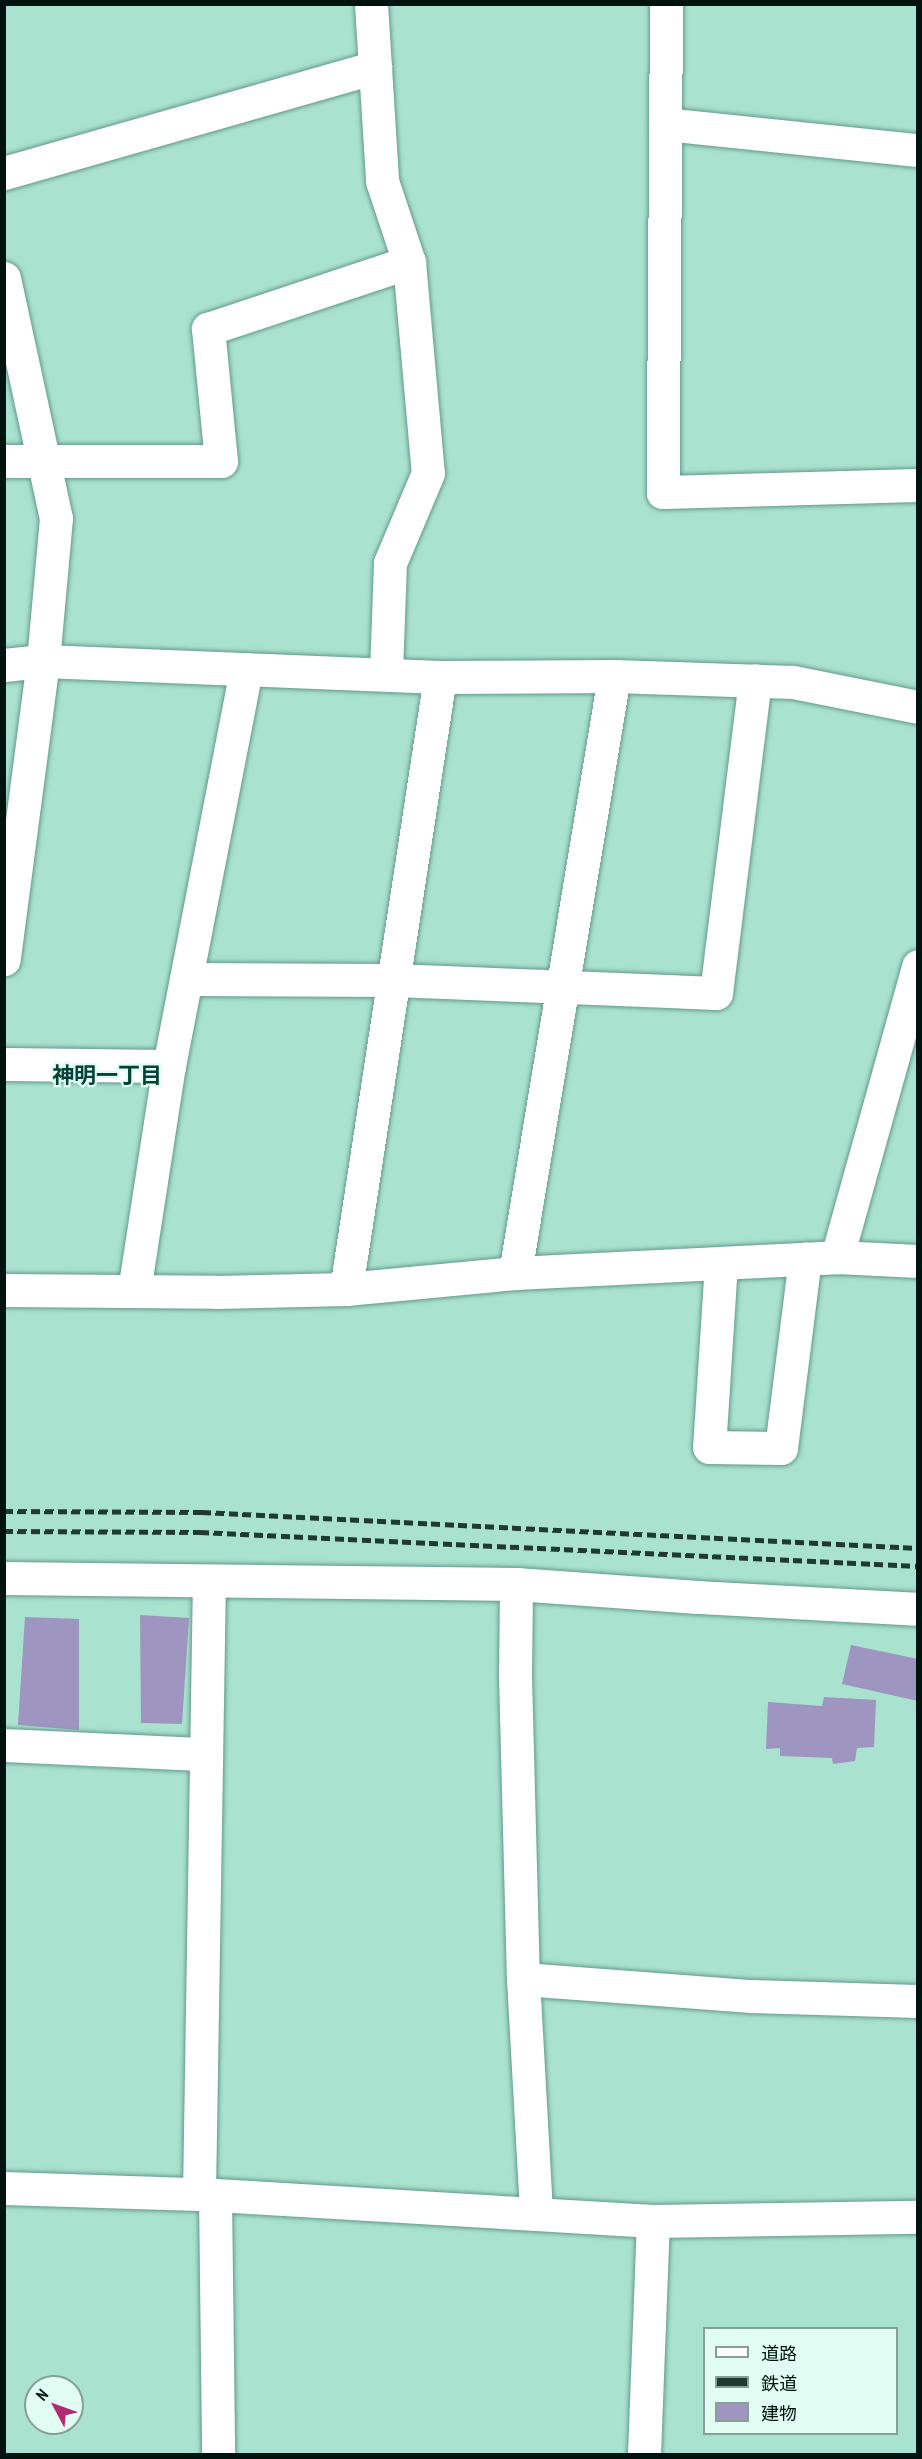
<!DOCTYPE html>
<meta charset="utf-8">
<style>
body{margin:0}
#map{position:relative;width:922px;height:2459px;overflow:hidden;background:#aae2d0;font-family:"PT Sans Narrow","Noto Sans JP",sans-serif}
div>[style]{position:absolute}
.building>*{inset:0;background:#9e96c0}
.roads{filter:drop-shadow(0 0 2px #649a8a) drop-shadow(0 0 2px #649a8a)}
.minor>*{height:33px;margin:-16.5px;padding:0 16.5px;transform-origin:16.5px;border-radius:16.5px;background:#fff}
.rail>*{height:4.5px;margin-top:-2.25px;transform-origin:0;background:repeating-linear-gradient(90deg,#203932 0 9px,transparent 0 13.5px)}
span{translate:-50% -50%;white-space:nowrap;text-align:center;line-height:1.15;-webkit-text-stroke:4.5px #e0fcf3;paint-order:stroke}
.neighbourhood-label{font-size:22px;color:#044235;font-weight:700}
.frame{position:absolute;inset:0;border:6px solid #00130e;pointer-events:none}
.legend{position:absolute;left:703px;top:2327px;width:195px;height:108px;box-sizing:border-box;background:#e0fcf3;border:2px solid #869f97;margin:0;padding:8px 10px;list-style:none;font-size:18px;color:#00130e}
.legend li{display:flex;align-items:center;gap:12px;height:30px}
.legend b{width:30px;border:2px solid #869f97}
.north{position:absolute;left:24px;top:2375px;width:60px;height:60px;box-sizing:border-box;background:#e0fcf3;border:2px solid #869f97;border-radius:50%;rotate:311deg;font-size:16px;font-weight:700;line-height:24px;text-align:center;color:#00130e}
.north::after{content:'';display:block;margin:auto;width:21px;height:27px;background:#b12b71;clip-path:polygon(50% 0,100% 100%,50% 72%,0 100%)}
</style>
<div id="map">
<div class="building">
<div style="clip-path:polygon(140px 1615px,189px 1618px,182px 1724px,141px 1723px)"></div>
<div style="clip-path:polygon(25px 1617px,79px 1619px,79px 1730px,18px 1725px)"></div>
<div style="clip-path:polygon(851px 1645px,918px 1659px,918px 1701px,842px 1684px)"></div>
<div style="clip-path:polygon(824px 1697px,876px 1700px,874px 1747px,857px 1748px,855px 1761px,833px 1764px,832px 1758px,780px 1756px,780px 1748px,766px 1749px,768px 1702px,822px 1706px)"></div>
</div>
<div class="roads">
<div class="minor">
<div style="left:371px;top:4px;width:177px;rotate:86.4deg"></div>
<div style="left:382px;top:181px;width:85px;rotate:71.6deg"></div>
<div style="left:409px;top:262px;width:212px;rotate:84.9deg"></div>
<div style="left:428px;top:473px;width:98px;rotate:112.9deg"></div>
<div style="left:390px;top:563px;width:111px;rotate:92.1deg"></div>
<div style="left:666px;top:4px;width:488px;rotate:90.4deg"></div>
<div style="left:663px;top:492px;width:255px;rotate:-1.6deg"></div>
<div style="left:665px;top:124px;width:254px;rotate:5.9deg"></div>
<div style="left:4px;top:173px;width:386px;rotate:-15.9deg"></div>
<div style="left:4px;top:278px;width:246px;rotate:77.8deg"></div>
<div style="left:56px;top:518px;width:144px;rotate:95.2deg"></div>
<div style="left:43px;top:661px;width:301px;rotate:97.5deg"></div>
<div style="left:4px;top:461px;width:217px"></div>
<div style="left:221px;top:461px;width:133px;rotate:-95.6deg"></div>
<div style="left:208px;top:329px;width:212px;rotate:-18.4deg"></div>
<div style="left:4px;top:665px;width:39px;rotate:-6deg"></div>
<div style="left:43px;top:661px;width:397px;rotate:2.3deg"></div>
<div style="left:440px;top:677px;width:174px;rotate:-0.3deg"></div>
<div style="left:614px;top:676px;width:179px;rotate:1.9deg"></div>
<div style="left:793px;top:682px;width:127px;rotate:11.3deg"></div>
<div style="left:186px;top:979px;width:208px;rotate:0.3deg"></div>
<div style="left:394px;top:980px;width:322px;rotate:2.3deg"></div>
<div style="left:716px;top:993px;width:315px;rotate:-82.9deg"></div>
<div style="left:4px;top:1064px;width:165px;rotate:0.7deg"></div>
<div style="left:837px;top:1257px;width:302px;rotate:-74.4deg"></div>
<div style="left:721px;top:1263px;width:184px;rotate:93.7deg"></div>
<div style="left:709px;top:1447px;width:72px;rotate:0.8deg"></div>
<div style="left:781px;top:1448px;width:191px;rotate:-82.8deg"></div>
<div style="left:515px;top:1273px;width:605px;rotate:-80.58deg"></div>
<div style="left:346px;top:1289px;width:619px;rotate:-81.27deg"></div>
<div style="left:4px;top:1290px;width:212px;rotate:0.5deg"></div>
<div style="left:216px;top:1292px;width:130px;rotate:-1.3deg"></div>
<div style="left:346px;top:1289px;width:170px;rotate:-5.4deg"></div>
<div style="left:515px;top:1273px;width:322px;rotate:-2.8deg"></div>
<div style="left:837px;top:1257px;width:81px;rotate:2.8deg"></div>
<div style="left:134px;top:1291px;width:228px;rotate:-81.2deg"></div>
<div style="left:169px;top:1066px;width:404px;rotate:-79deg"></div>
<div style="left:4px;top:1578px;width:512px;rotate:0.67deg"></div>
<div style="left:516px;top:1584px;width:182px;rotate:4.1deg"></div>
<div style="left:698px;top:1597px;width:220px;rotate:3.1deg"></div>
<div style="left:516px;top:1584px;width:92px;rotate:90.6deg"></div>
<div style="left:515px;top:1676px;width:303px;rotate:88.5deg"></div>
<div style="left:523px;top:1979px;width:234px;rotate:86.8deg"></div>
<div style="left:4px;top:1745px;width:202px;rotate:2.6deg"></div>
<div style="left:523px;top:1979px;width:229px;rotate:4.3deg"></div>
<div style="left:751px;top:1996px;width:167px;rotate:1.7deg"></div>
<div style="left:4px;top:2188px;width:195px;rotate:1.8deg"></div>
<div style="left:199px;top:2194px;width:455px;rotate:3.4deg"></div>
<div style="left:653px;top:2221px;width:265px;rotate:-0.9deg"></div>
<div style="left:199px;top:2194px;width:613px;rotate:-89.07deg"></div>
<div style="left:215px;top:2195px;width:259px;rotate:89.3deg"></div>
<div style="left:644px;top:2454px;width:233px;rotate:-87.8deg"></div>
</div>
</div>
<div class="rail">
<div style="left:4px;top:1511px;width:198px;rotate:0.3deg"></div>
<div style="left:202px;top:1512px;width:717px;rotate:2.88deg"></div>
<div style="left:4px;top:1531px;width:196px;rotate:0.3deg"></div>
<div style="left:200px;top:1532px;width:719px;rotate:2.71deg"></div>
</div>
<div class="neighbourhood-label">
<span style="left:107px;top:1076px">神明一丁目</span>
</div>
<div class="frame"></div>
<ul class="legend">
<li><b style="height:8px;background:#fff"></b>道路</li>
<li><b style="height:8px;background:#203932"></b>鉄道</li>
<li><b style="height:16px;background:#9e96c0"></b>建物</li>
</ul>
<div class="north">N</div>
</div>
